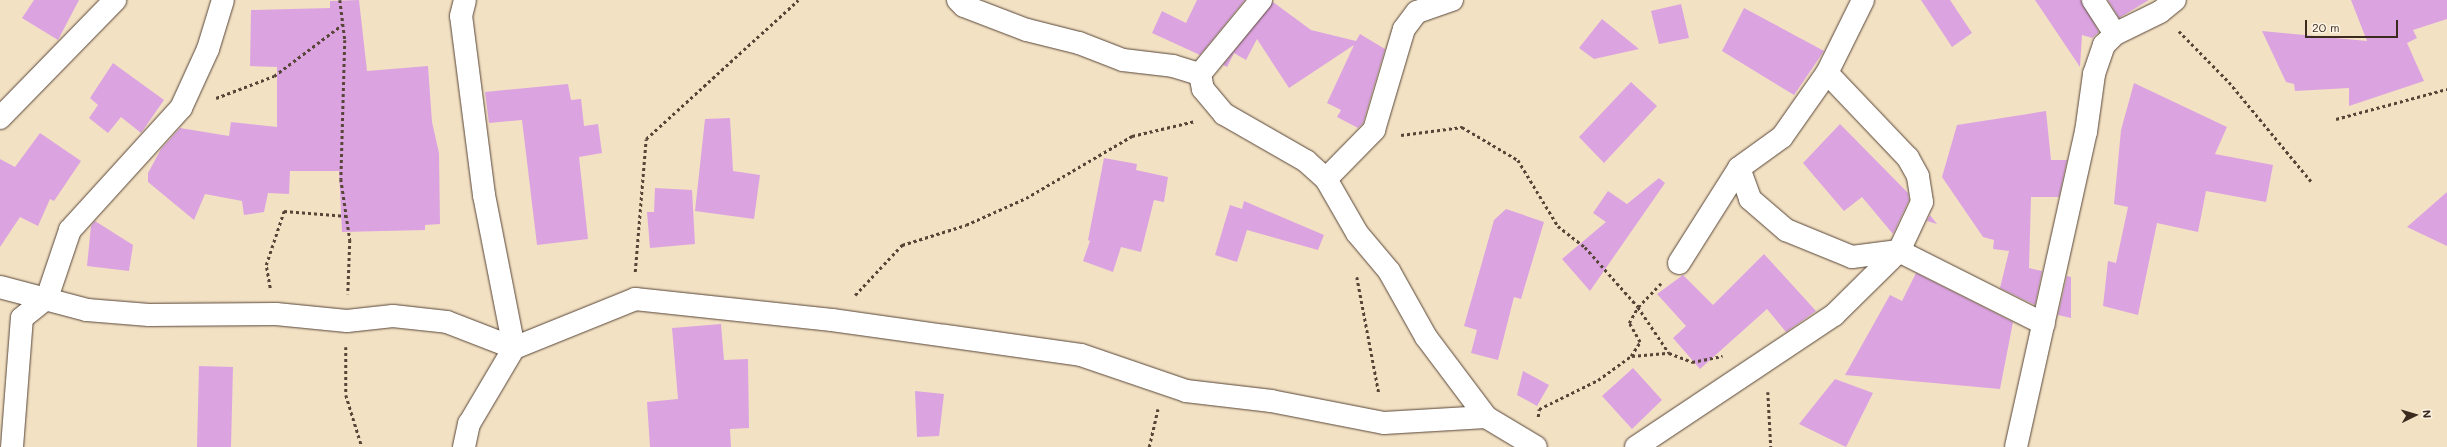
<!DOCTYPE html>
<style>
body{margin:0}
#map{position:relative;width:2447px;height:447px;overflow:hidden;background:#f3e1c4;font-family:Mali,sans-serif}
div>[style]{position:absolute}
.building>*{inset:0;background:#dba4e1}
.path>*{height:2.5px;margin-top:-1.25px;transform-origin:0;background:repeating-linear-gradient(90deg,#574537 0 3px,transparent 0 6px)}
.roads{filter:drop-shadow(0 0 1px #574537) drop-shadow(0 0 1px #574537)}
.street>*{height:22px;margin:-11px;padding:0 11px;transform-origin:11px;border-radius:11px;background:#fff}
span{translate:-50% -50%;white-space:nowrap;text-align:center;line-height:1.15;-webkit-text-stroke:3px #fcf5e5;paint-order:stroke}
.north{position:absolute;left:2395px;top:395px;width:40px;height:40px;-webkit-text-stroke:3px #fcf5e5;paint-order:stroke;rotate:85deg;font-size:11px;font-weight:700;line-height:16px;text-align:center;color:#3b2a1e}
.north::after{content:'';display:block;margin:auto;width:14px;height:18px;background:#3b2a1e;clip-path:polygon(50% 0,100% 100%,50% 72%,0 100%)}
.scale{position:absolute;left:2305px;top:20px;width:93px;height:18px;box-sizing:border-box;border:2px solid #3b2a1e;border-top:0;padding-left:5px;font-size:12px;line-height:14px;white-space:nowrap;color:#3b2a1e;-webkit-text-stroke:3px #fcf5e5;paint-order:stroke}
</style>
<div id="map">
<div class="building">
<div style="clip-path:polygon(34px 0,79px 0,58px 40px,22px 18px)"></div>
<div style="clip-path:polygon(359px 0,367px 71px,428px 66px,432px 122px,439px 153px,440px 224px,425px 225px,425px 230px,342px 232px,339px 171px,290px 171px,289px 194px,268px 193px,264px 212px,244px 215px,242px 201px,205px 194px,194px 220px,148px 182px,148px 173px,161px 149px,180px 128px,229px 136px,231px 122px,277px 127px,277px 67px,250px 66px,251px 10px,330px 8px,330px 1px)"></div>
<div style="clip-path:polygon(1197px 0,1245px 0,1200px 55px,1152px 33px,1162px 11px,1186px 23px)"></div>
<div style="clip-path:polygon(1921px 0,1950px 0,1972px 33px,1952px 47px)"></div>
<div style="clip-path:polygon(2035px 0,2081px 0,2099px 32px,2092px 38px,2082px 35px,2080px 67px)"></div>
<div style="clip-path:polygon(2108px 0,2149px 0,2119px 18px)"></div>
<div style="clip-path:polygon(2351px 0,2447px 0,2447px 19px,2413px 30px,2417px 38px,2407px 43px,2424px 81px,2349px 106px,2349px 88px,2295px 91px,2294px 84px,2286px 82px,2262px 31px,2367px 41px)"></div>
<div style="clip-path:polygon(1273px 2px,1311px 30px,1356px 41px,1360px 34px,1385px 49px,1363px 123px,1358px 128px,1337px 117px,1341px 110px,1327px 103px,1354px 45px,1289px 88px,1257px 39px,1246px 60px,1234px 53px,1227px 67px,1223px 65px)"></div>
<div style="clip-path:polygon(1681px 4px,1689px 38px,1659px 44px,1651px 11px)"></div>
<div style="clip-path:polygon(1744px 8px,1824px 51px,1794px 95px,1722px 51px)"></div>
<div style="clip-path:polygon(1602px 19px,1639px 49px,1594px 59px,1579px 48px)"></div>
<div style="clip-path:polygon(113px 63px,164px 100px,141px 133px,121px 117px,108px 133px,89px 118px,98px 105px,90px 98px)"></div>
<div style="clip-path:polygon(1631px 82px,1657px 106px,1604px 163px,1579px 137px)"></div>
<div style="clip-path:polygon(2134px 83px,2227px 127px,2215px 154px,2273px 165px,2266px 202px,2206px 191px,2198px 232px,2157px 223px,2138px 315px,2103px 306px,2108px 261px,2116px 263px,2128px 207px,2114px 204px,2121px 130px)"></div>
<div style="clip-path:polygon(568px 84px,571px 100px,581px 99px,584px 126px,598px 124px,602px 153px,579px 157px,588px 239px,537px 245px,522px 120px,489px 123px,485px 92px)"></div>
<div style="clip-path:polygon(2046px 111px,2051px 160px,2067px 160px,2059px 197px,2031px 197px,2029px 268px,2042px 271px,2035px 305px,2000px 288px,2009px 251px,1993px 249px,1994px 240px,1983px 237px,1942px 177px,1957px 125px)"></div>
<div style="clip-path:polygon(730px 118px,733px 171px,760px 175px,754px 219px,695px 211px,705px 119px)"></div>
<div style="clip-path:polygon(1840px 124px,1908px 193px,1909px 200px,1893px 234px,1862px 197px,1844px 211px,1803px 163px)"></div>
<div style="clip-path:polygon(40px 133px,81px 161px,54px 201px,50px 199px,38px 226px,20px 217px,0 247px,0 159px,15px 167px)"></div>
<div style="clip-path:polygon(1104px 158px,1137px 164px,1136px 170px,1168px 177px,1164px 202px,1154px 200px,1141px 252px,1121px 247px,1113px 272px,1083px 261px,1090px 241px,1088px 240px)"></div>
<div style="clip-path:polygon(1659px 178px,1665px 183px,1590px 291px,1562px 259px,1606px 222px,1593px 213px,1608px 191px,1627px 204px)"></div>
<div style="clip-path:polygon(655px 188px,692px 190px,695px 244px,650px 248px,647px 212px,654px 212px)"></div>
<div style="clip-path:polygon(2447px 192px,2447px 246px,2407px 227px)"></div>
<div style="clip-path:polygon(1244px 201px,1324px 235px,1318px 250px,1247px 230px,1237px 262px,1215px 255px,1230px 205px,1242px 209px)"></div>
<div style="clip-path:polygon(1506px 209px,1544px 222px,1521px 299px,1514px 297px,1498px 360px,1471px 353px,1477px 330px,1464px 326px,1494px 220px)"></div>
<div style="clip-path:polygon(1930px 215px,1937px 224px,1927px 221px)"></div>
<div style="clip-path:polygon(95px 221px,133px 245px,129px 271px,87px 266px,91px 226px)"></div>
<div style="clip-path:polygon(1764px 254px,1816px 311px,1786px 332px,1767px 309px,1700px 369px,1673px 338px,1686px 326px,1657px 294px,1683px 275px,1713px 305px)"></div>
<div style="clip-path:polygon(1916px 273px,2013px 322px,2000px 389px,1845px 375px,1890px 295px,1902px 301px)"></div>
<div style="clip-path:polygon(2067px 276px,2071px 277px,2071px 318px,2058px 315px)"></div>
<div style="clip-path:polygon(721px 324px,724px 360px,748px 359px,749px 428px,730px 429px,731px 447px,650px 447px,647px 402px,678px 399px,672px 328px)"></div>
<div style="clip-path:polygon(199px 366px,233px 367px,231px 447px,197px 447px)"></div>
<div style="clip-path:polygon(1633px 368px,1662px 400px,1632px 429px,1602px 396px)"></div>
<div style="clip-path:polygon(1523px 371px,1549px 385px,1537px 406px,1517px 395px)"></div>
<div style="clip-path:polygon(1835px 379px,1873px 393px,1846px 447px,1799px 424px)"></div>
<div style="clip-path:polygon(915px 391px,944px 394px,939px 436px,917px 437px)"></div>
</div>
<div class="path">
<div style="left:340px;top:0;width:40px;rotate:82.9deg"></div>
<div style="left:345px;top:40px;width:139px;rotate:91.6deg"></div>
<div style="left:341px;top:179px;width:62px;rotate:81.6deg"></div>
<div style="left:350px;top:240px;width:54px;rotate:92.1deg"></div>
<div style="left:2179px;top:31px;width:71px;rotate:45.6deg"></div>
<div style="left:2229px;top:82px;width:129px;rotate:50.4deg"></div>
<div style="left:216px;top:98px;width:62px;rotate:-20.8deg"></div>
<div style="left:274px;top:76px;width:86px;rotate:-37deg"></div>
<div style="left:2336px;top:119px;width:115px;rotate:-15.1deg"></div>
<div style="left:1401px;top:135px;width:62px;rotate:-7.5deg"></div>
<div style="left:1462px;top:127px;width:65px;rotate:30.5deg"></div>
<div style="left:1518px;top:160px;width:77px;rotate:58.8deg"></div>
<div style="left:1558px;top:226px;width:34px;rotate:38deg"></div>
<div style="left:1585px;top:247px;width:80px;rotate:48.5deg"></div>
<div style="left:1638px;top:307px;width:55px;rotate:56deg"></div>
<div style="left:635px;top:272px;width:133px;rotate:-85.3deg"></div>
<div style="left:646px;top:139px;width:206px;rotate:-42.4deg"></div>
<div style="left:1357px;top:277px;width:118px;rotate:79.3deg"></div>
<div style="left:270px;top:288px;width:23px;rotate:-100deg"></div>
<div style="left:266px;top:265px;width:57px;rotate:-71.6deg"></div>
<div style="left:284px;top:211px;width:63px;rotate:4.5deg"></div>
<div style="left:855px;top:295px;width:69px;rotate:-46.8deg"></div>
<div style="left:902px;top:245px;width:67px;rotate:-17.4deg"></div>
<div style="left:966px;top:225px;width:66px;rotate:-24.2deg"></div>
<div style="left:1026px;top:198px;width:123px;rotate:-30.3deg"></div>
<div style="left:1132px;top:136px;width:65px;rotate:-13.4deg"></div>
<div style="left:346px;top:347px;width:48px;rotate:90deg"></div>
<div style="left:346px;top:395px;width:54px;rotate:72.9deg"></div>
<div style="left:1632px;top:356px;width:37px;rotate:-5deg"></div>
<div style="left:1669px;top:353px;width:25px;rotate:21deg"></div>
<div style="left:1692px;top:362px;width:31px;rotate:-11deg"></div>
<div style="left:1768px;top:392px;width:55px;rotate:86.9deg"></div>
<div style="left:1538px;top:417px;width:8px;rotate:-83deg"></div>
<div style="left:1539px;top:409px;width:66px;rotate:-26.2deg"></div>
<div style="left:1598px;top:380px;width:41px;rotate:-36deg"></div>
<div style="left:1631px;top:356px;width:17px;rotate:-57deg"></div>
<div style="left:1640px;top:342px;width:22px;rotate:-120deg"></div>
<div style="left:1629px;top:323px;width:18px;rotate:-61deg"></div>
<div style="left:1638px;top:307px;width:33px;rotate:-46deg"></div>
<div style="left:1149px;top:447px;width:39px;rotate:-77deg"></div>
</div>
<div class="roads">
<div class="street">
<div style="left:958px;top:0;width:8px;rotate:45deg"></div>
<div style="left:964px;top:6px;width:67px;rotate:20.9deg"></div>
<div style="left:1027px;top:30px;width:54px;rotate:14deg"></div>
<div style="left:1079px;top:43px;width:47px;rotate:21.1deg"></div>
<div style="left:1123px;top:60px;width:50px;rotate:6.8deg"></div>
<div style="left:1173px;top:66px;width:28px;rotate:17deg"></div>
<div style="left:1261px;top:0;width:96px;rotate:129.5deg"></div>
<div style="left:1200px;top:74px;width:15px;rotate:79deg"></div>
<div style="left:1203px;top:89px;width:33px;rotate:50deg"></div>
<div style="left:1224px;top:114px;width:95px;rotate:29.8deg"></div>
<div style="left:1306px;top:161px;width:27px;rotate:42deg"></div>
<div style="left:1326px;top:179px;width:62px;rotate:60.1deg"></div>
<div style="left:1357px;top:233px;width:50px;rotate:49.9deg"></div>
<div style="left:1389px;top:271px;width:76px;rotate:60.7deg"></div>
<div style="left:1426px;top:337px;width:100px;rotate:53.1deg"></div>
<div style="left:2093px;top:0;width:40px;rotate:57.1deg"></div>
<div style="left:0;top:118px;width:165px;rotate:-45.7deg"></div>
<div style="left:1739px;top:168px;width:33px;rotate:70deg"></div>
<div style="left:1750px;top:199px;width:48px;rotate:40.7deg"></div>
<div style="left:1786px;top:230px;width:71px;rotate:22.2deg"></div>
<div style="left:1852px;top:257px;width:47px;rotate:-7.3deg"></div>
<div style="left:1899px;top:251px;width:162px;rotate:26.7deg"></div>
<div style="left:1326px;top:179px;width:69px;rotate:-45.6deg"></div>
<div style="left:1374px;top:130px;width:105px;rotate:-73.5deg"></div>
<div style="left:1404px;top:29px;width:21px;rotate:-53deg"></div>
<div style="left:1417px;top:12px;width:37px;rotate:-19deg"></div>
<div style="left:1679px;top:263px;width:112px;rotate:-57.7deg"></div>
<div style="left:1739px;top:168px;width:53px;rotate:-35.8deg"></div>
<div style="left:1782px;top:137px;width:78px;rotate:-54.9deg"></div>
<div style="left:1827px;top:73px;width:81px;rotate:-63.7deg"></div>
<div style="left:0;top:287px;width:90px;rotate:14.8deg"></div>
<div style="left:87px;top:310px;width:62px;rotate:4.6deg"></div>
<div style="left:149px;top:315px;width:127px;rotate:-0.5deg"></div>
<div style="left:276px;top:314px;width:71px;rotate:5.6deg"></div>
<div style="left:347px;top:321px;width:46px;rotate:-6.2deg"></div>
<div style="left:393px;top:316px;width:54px;rotate:6.3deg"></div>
<div style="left:447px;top:322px;width:72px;rotate:21.2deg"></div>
<div style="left:514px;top:348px;width:131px;rotate:-22deg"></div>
<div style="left:635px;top:299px;width:198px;rotate:6.1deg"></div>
<div style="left:832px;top:320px;width:251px;rotate:8deg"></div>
<div style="left:1081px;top:355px;width:111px;rotate:18.9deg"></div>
<div style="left:1186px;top:391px;width:86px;rotate:6.7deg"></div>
<div style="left:1271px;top:401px;width:115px;rotate:11deg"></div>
<div style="left:1384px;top:423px;width:102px;rotate:-3.4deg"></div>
<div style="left:1486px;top:417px;width:58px;rotate:31deg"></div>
<div style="left:12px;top:447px;width:129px;rotate:-85.6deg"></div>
<div style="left:22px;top:318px;width:32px;rotate:-39deg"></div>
<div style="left:47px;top:298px;width:72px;rotate:-71.3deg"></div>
<div style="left:70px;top:230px;width:165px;rotate:-47.7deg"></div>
<div style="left:181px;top:108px;width:65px;rotate:-65.4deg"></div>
<div style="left:208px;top:49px;width:51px;rotate:-73deg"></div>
<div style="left:464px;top:447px;width:24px;rotate:-78deg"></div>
<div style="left:469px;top:424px;width:88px;rotate:-59.4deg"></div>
<div style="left:514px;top:348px;width:156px;rotate:-101.1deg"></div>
<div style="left:484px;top:195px;width:180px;rotate:-97.3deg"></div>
<div style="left:461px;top:16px;width:16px;rotate:-76deg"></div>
<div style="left:1636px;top:447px;width:238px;rotate:-33.7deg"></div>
<div style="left:1834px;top:315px;width:91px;rotate:-44.6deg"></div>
<div style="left:1899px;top:251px;width:54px;rotate:-64.9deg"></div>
<div style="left:1922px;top:202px;width:26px;rotate:-99deg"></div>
<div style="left:1918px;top:176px;width:21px;rotate:-119deg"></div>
<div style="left:1908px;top:158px;width:117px;rotate:-133.6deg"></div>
<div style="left:2016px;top:447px;width:323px;rotate:-77.5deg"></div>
<div style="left:2086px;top:132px;width:59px;rotate:-82.1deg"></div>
<div style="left:2094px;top:74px;width:31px;rotate:-71deg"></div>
<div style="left:2104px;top:45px;width:16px;rotate:-45deg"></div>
<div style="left:2115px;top:34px;width:50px;rotate:-26.1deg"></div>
<div style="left:2160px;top:12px;width:19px;rotate:-39deg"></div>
</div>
</div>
<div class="north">N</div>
<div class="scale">20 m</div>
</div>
